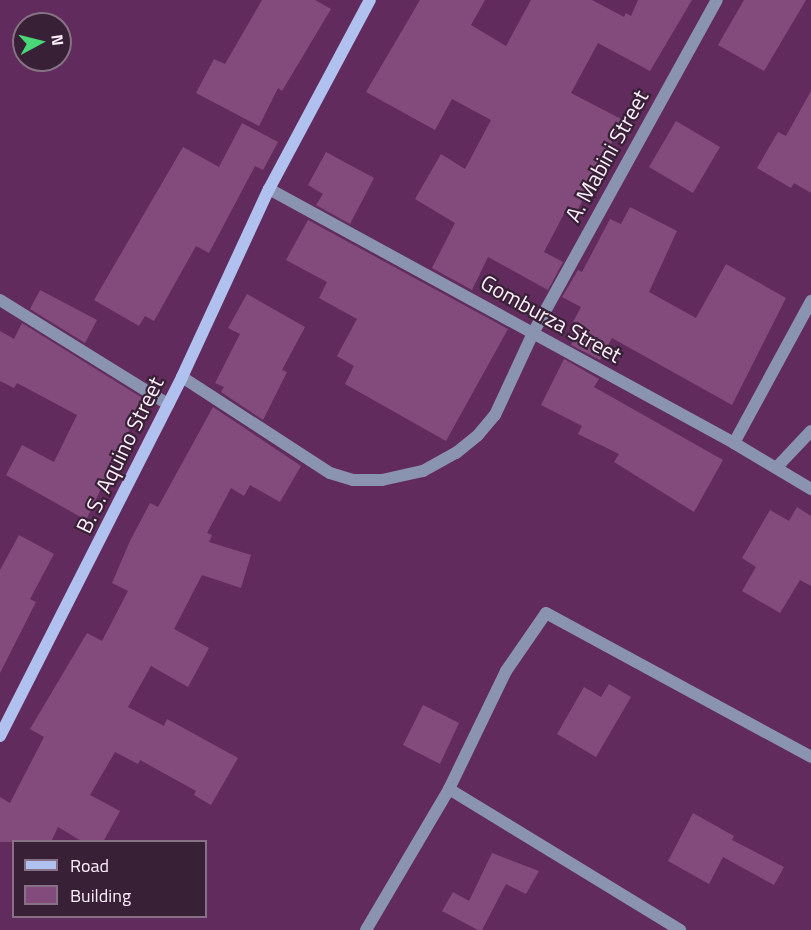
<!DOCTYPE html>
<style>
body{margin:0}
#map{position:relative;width:811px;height:930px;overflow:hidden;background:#612c5d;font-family:"Titillium Web",sans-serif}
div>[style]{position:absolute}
.building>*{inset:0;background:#824b7c}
.lane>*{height:12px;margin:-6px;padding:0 6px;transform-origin:6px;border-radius:6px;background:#8a94b1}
.street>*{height:12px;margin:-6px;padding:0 6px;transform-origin:6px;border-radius:6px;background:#8a94b1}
.secondary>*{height:12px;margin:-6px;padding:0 6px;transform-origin:6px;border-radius:6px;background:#b0c0ef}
span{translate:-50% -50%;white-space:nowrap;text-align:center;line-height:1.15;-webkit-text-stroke:4.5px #382036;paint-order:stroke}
.street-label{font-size:22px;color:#fbeef9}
.legend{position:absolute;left:12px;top:840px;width:195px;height:78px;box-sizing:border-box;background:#382036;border:2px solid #867284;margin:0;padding:8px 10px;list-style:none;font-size:18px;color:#fbeef9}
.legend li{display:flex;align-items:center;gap:12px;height:30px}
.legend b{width:30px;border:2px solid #867284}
.north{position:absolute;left:12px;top:12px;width:60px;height:60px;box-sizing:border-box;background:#382036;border:2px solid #867284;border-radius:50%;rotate:83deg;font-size:16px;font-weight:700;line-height:24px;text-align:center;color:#fbeef9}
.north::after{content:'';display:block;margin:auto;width:21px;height:27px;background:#49d778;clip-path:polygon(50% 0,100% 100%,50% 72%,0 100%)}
</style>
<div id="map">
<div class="building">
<div style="clip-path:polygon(262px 0,315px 0,331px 9px,282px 91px,278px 88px,259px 126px,196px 93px,214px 59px,225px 64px)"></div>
<div style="clip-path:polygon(420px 0,485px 0,471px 25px,506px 46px,531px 0,592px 0,624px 17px,626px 13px,631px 16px,638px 0,692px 0,650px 71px,598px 43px,571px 93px,623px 120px,577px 211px,568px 206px,544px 252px,563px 262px,548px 290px,488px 257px,472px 290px,432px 268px,455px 223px,415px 199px,441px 154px,465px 169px,491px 120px,452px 99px,435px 130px,366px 92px)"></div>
<div style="clip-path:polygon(744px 0,806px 0,764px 71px,718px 45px)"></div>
<div style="clip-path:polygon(811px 91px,811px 193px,794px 183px,791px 188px,757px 168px,778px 132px,786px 136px)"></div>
<div style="clip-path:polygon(676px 121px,720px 147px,693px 193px,649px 167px)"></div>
<div style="clip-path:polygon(242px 123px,278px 142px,263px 170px,255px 166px,209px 253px,196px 246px,154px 321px,145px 316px,139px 326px,94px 300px,183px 147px,219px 167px)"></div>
<div style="clip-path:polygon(326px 152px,374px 178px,350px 224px,316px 205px,323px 194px,308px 185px)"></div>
<div style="clip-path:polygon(630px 207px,677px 231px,649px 292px,696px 318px,726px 264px,786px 298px,732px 405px,612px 338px,600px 360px,571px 345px,580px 326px,573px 322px,581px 307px,562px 297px,578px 270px,582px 272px,610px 219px,621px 224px)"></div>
<div style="clip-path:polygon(308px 220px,508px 329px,446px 441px,345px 384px,354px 366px,337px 356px,357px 319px,319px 298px,327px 282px,286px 260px)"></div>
<div style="clip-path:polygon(40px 290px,97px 320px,85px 343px,30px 309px)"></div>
<div style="clip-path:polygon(247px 294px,305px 327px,282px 370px,287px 372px,263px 420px,221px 392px,224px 387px,215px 383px,240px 334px,228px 328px)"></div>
<div style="clip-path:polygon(22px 323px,144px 399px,86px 520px,6px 475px,22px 445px,54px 462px,77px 415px,17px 383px,14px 388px,0 381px,0 331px,14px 339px)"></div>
<div style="clip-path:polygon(564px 359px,599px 379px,594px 387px,723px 460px,694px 512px,614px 462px,619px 454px,578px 434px,582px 426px,541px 405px)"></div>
<div style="clip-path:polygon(213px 407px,301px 466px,280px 502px,250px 485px,244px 496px,231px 488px,207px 533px,212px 535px,209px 542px,251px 555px,241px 588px,202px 575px,174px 629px,209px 648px,188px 687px,151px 666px,128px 707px,164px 726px,167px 719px,238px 758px,211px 805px,194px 795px,196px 791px,140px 760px,138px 764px,115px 752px,90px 795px,120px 811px,103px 842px,83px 842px,58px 827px,51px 842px,0 842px,0 797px,10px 803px,44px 737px,30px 729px,87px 633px,102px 641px,128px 591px,112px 583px,130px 541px,150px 503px,158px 507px)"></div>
<div style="clip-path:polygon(797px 507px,811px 516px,811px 586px,800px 580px,780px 613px,742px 591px,756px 567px,742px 558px,770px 510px,789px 521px)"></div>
<div style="clip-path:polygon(19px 535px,54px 554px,30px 599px,36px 602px,0 673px,0 570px)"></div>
<div style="clip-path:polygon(609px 684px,631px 697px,596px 757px,557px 734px,584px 687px,601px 697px)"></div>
<div style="clip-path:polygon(423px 705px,459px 723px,440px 764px,403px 745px)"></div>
<div style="clip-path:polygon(693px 813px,734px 836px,732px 840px,784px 867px,774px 885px,723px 857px,709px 884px,668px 861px)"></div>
<div style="clip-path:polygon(492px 853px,539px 871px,526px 894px,506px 884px,482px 930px,478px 930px,442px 911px,453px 892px,469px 901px)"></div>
</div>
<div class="lane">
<div style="left:182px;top:377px;width:176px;rotate:33deg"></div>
<div style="left:330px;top:473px;width:24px;rotate:17deg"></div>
<div style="left:353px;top:480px;width:29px"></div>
<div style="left:382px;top:480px;width:42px;rotate:-12.4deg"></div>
<div style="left:423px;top:471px;width:38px;rotate:-29deg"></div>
<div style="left:456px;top:453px;width:28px;rotate:-39deg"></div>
<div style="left:478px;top:435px;width:26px;rotate:-50deg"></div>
<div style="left:495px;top:415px;width:90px;rotate:-65.1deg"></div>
<div style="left:776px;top:468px;width:51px;rotate:-46.6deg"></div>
</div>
<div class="street">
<div style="left:269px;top:189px;width:530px;rotate:28.64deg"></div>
<div style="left:734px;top:443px;width:90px;rotate:30.9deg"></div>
<div style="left:0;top:300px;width:198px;rotate:31.8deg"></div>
<div style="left:533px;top:333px;width:380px;rotate:-61.1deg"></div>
<div style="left:734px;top:443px;width:162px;rotate:-61.5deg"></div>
<div style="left:449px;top:789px;width:271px;rotate:31.4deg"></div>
<div style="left:366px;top:930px;width:164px;rotate:-59.5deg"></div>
<div style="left:449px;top:789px;width:131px;rotate:-64.2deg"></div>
<div style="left:506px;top:671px;width:70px;rotate:-55.4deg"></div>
<div style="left:546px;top:613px;width:302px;rotate:28.5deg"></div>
</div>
<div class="secondary">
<div style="left:0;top:736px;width:402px;rotate:-63.1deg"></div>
<div style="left:182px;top:377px;width:207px;rotate:-65.2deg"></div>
<div style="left:269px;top:189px;width:214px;rotate:-61.9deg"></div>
</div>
<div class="street-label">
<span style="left:607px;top:156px;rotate:-61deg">A. Mabini Street</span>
<span style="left:551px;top:319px;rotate:29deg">Gomburza Street</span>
<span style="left:120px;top:455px;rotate:-64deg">B. S. Aquino Street</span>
</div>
<ul class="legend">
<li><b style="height:8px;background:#b0c0ef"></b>Road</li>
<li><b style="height:16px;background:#824b7c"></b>Building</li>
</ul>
<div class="north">N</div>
</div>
